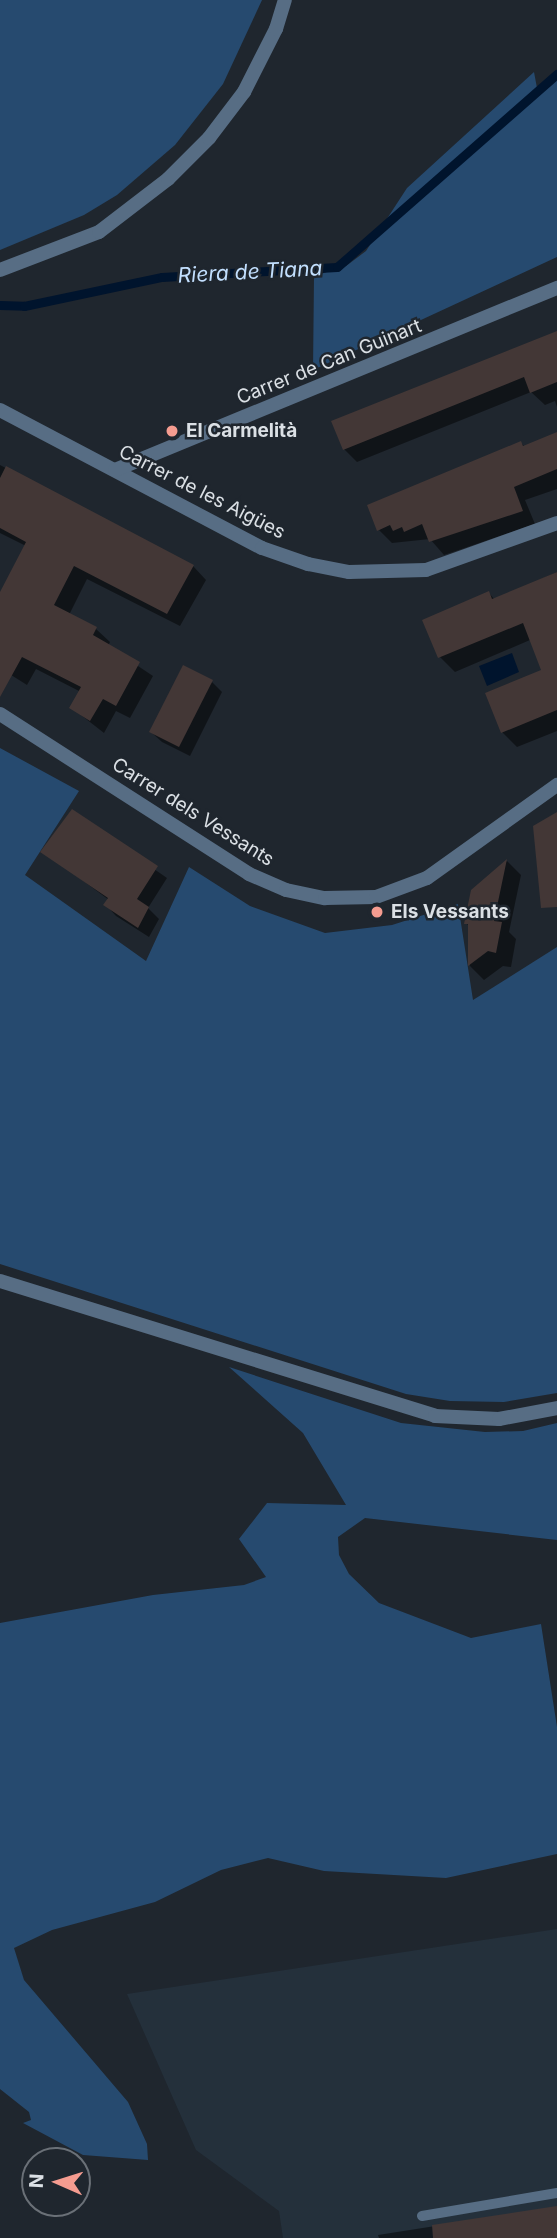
<!DOCTYPE html>
<meta charset="utf-8">
<style>
body{margin:0}
#map{position:relative;width:557px;height:2238px;overflow:hidden;background:#1f262e;font-family:Inter,sans-serif}
div>[style]{position:absolute}
.built>*{inset:0;background:#24303b}
.green>*{inset:0;background:#264a6f}
.water>*{inset:0;background:#00142d}
.shadow>*{inset:0;background:#0007}
.stream>*{height:9px;margin:-4.5px;padding:0 4.5px;transform-origin:4.5px;border-radius:4.5px;background:#00142d}
.building>*{inset:0;background:#433736}
.service>*{height:10px;margin:-5px;padding:0 5px;transform-origin:5px;border-radius:5px;background:#576d84}
.pedestrian>*{height:14px;margin:-7px;padding:0 7px;transform-origin:7px;border-radius:7px;background:#576d84}
.minor>*{height:14px;margin:-7px;padding:0 7px;transform-origin:7px;border-radius:7px;background:#576d84}
.tertiary>*{height:14px;margin:-7px;padding:0 7px;transform-origin:7px;border-radius:7px;background:#576d84}
.dots>*{width:19px;height:19px;translate:-50% -50%;box-sizing:border-box;border:4px solid #1f262e;border-radius:50%}
span{translate:-50% -50%;white-space:nowrap;text-align:center;line-height:1.15;-webkit-text-stroke:5px #1f262e;paint-order:stroke}
.street-label{font-size:19px;color:#dbe0e5}
.poi-label{font-size:19px;color:#dbe0e5;font-weight:700}
.left{translate:0 -50%;text-align:left}
.water-label{font-size:21px;color:#c2dffe;font-style:italic}
.north{position:absolute;left:21px;top:2147px;width:70px;height:70px;box-sizing:border-box;background:#1f262e;border:2px solid #6a7077;border-radius:50%;rotate:273deg;font-size:19px;font-weight:700;line-height:28px;text-align:center;color:#dbe0e5}
.north::after{content:'';display:block;margin:auto;width:24px;height:32px;background:#f59c90;clip-path:polygon(50% 0,100% 100%,50% 72%,0 100%)}
</style>
<div id="map">
<div class="built">
<div style="clip-path:polygon(557px 1929px,557px 2238px,283px 2238px,279px 2211px,196px 2150px,127px 1994px)"></div>
</div>
<div class="green">
<div style="clip-path:polygon(0 0,262px 0,223px 84px,175px 145px,117px 195px,84px 215px,0 250px)"></div>
<div style="clip-path:polygon(534px 72px,537px 88px,557px 73px,557px 257px,313px 370px,314px 276px,346px 266px,366px 251px,407px 188px)"></div>
<div style="clip-path:polygon(0 748px,79px 791px,25px 875px,146px 961px,189px 867px,250px 906px,325px 933px,392px 925px,458px 904px,473px 1000px,557px 947px,557px 1393px,504px 1402px,450px 1401px,406px 1394px,0 1264px)"></div>
<div style="clip-path:polygon(229px 1367px,401px 1423px,485px 1432px,523px 1431px,557px 1423px,557px 1540px,365px 1518px,338px 1537px,339px 1555px,349px 1574px,379px 1603px,471px 1638px,541px 1624px,557px 1727px,557px 1854px,446px 1878px,324px 1871px,268px 1858px,221px 1870px,155px 1902px,52px 1930px,14px 1948px,24px 1980px,128px 2102px,147px 2144px,148px 2160px,83px 2155px,23px 2123px,31px 2120px,29px 2112px,0 2089px,0 1623px,153px 1595px,244px 1585px,266px 1577px,239px 1539px,267px 1503px,346px 1505px,303px 1433px)"></div>
</div>
<div class="water">
<div style="clip-path:polygon(512px 653px,519px 672px,487px 686px,479px 666px)"></div>
</div>
<div class="shadow">
<div style="clip-path:polygon(557px 334px,557px 407px,555px 401px,545px 405px,531px 392px,357px 462px,344px 449px)"></div>
<div style="clip-path:polygon(557px 434px,557px 489px,525px 500px,535px 524px,444px 555px,430px 539px,392px 543px,379px 530px,521px 443px,525px 447px)"></div>
<div style="clip-path:polygon(0 465px,193px 566px,206px 580px,180px 626px,87px 579px,69px 615px,96px 629px,110px 642px,108px 646px,153px 676px,130px 718px,116px 711px,104px 733px,72px 708px,81px 692px,36px 669px,27px 685px,0 668px,0 595px,26px 546px,0 533px)"></div>
<div style="clip-path:polygon(557px 572px,557px 731px,517px 747px,502px 732px,543px 671px,530px 640px,455px 672px,440px 657px,424px 620px,489px 593px,495px 600px)"></div>
<div style="clip-path:polygon(212px 682px,222px 692px,190px 756px,162px 742px,151px 732px)"></div>
<div style="clip-path:polygon(72px 812px,167px 878px,148px 908px,159px 919px,149px 937px,116px 916px,106px 905px,109px 900px,43px 851px)"></div>
<div style="clip-path:polygon(507px 861px,521px 875px,509px 932px,516px 939px,511px 967px,503px 966px,484px 980px,470px 966px,470px 927px,466px 923px,473px 891px)"></div>
<div style="clip-path:polygon(557px 2207px,557px 2238px,379px 2238px,378px 2235px)"></div>
</div>
<div class="stream">
<div style="left:0;top:305px;width:24px;rotate:2deg"></div>
<div style="left:24px;top:306px;width:141px;rotate:-11.9deg"></div>
<div style="left:162px;top:277px;width:175px;rotate:-3.3deg"></div>
<div style="left:337px;top:267px;width:293px;rotate:-41.3deg"></div>
</div>
<div class="building">
<div style="clip-path:polygon(557px 331px,557px 382px,530px 393px,524px 377px,343px 450px,331px 421px)"></div>
<div style="clip-path:polygon(557px 432px,557px 469px,514px 487px,523px 511px,429px 542px,422px 524px,404px 532px,402px 527px,393px 531px,390px 525px,377px 531px,367px 505px,521px 441px,523px 446px)"></div>
<div style="clip-path:polygon(6px 466px,194px 565px,167px 614px,74px 566px,54px 605px,97px 627px,93px 635px,140px 662px,116px 706px,103px 699px,90px 721px,69px 708px,81px 687px,22px 657px,0 697px,0 592px,26px 542px,0 528px,0 478px)"></div>
<div style="clip-path:polygon(557px 572px,557px 710px,501px 733px,485px 693px,541px 670px,523px 623px,438px 658px,422px 620px,489px 591px,492px 599px)"></div>
<div style="clip-path:polygon(183px 665px,213px 680px,179px 747px,149px 732px)"></div>
<div style="clip-path:polygon(72px 809px,158px 866px,137px 899px,149px 907px,138px 928px,103px 905px,108px 898px,40px 852px)"></div>
<div style="clip-path:polygon(557px 812px,557px 907px,541px 908px,533px 826px)"></div>
<div style="clip-path:polygon(507px 859px,494px 921px,502px 922px,496px 953px,488px 951px,468px 966px,468px 924px,464px 924px,471px 890px)"></div>
<div style="clip-path:polygon(557px 2206px,557px 2238px,433px 2238px,432px 2225px)"></div>
</div>
<div class="service">
<div style="left:422px;top:2216px;width:137px;rotate:-9.7deg"></div>
</div>
<div class="pedestrian">
<div style="left:0;top:270px;width:106px;rotate:-21deg"></div>
<div style="left:99px;top:232px;width:87px;rotate:-37.5deg"></div>
<div style="left:168px;top:179px;width:58px;rotate:-45deg"></div>
<div style="left:209px;top:138px;width:58px;rotate:-52.7deg"></div>
<div style="left:244px;top:92px;width:71px;rotate:-63.1deg"></div>
<div style="left:276px;top:29px;width:30px;rotate:-73deg"></div>
</div>
<div class="minor">
<div style="left:0;top:410px;width:296px;rotate:27.8deg"></div>
<div style="left:262px;top:548px;width:49px;rotate:19.2deg"></div>
<div style="left:308px;top:564px;width:42px;rotate:11deg"></div>
<div style="left:349px;top:572px;width:77px;rotate:-1.5deg"></div>
<div style="left:426px;top:570px;width:139px;rotate:-19.7deg"></div>
<div style="left:115px;top:470px;width:478px;rotate:-22.4deg"></div>
<div style="left:0;top:714px;width:296px;rotate:32.7deg"></div>
<div style="left:249px;top:874px;width:40px;rotate:23.4deg"></div>
<div style="left:286px;top:890px;width:40px;rotate:12deg"></div>
<div style="left:325px;top:898px;width:51px;rotate:-1.1deg"></div>
<div style="left:376px;top:897px;width:54px;rotate:-20.4deg"></div>
<div style="left:427px;top:878px;width:160px;rotate:-35.6deg"></div>
</div>
<div class="tertiary">
<div style="left:0;top:1281px;width:455px;rotate:17.2deg"></div>
<div style="left:435px;top:1416px;width:64px;rotate:2.7deg"></div>
<div style="left:499px;top:1419px;width:59px;rotate:-10.7deg"></div>
</div>
<div class="dots">
<div style="left:172px;top:431px;background:#f59c90"></div>
<div style="left:377px;top:912px;background:#f59c90"></div>
</div>
<div class="street-label">
<span style="left:329px;top:362px;rotate:-22deg">Carrer de Can Guinart</span>
<span style="left:202px;top:492px;rotate:27deg">Carrer de les Aigües</span>
<span style="left:193px;top:812px;rotate:32deg">Carrer dels Vessants</span>
</div>
<div class="poi-label">
<span class="left" style="left:186px;top:431px">El Carmelità</span>
<span class="left" style="left:391px;top:912px">Els Vessants</span>
</div>
<div class="water-label">
<span style="left:250px;top:272px;rotate:-3deg">Riera de Tiana</span>
</div>
<div class="north">N</div>
</div>
